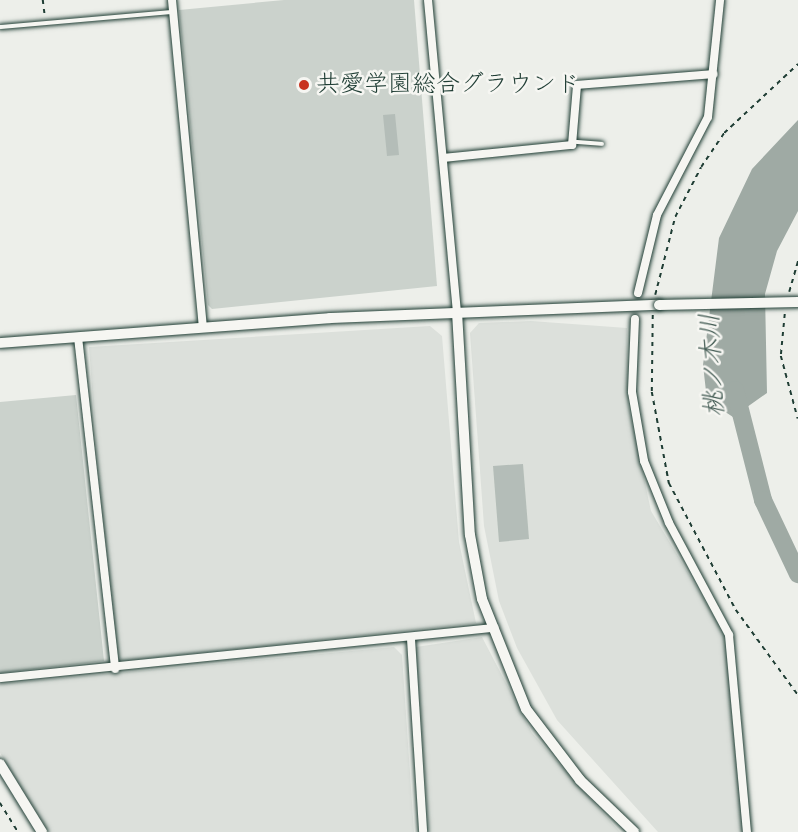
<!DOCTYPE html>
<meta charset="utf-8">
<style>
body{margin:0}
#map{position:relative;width:798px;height:832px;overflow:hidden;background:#edefea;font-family:Mynerve,"Klee One",sans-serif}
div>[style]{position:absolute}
.built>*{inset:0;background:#dce0db}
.green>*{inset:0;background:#cbd2cc}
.water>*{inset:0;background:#9faaa4}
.river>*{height:18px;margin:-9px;padding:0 9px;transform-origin:9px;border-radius:9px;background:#9faaa4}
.building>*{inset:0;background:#b4bdb8}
.path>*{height:1.5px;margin-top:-0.75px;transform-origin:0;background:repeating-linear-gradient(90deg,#1f3d34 0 4.5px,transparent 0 9px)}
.roads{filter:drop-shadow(0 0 2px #1f3d34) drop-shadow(0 0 2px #1f3d34)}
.lane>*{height:4px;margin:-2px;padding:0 2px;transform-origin:2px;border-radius:2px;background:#f6f6f2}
.street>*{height:8px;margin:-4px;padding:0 4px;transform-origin:4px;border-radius:4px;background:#f6f6f2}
.secondary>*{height:10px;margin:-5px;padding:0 5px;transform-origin:5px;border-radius:5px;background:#f6f6f2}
.bridges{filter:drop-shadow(0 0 2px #1f3d34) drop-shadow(0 0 2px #1f3d34)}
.secondary-bridge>*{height:10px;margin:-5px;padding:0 5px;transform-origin:5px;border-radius:5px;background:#f6f6f2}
.dots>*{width:16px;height:16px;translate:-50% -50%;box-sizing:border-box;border:3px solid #f6f6f2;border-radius:50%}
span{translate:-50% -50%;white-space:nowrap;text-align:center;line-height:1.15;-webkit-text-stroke:5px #f6f6f2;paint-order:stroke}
.poi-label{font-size:24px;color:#1f3d34}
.left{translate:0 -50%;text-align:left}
.water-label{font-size:26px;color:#3f5850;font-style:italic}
</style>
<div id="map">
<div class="built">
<div style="clip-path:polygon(531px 321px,627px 328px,628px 404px,651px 511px,725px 635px,743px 832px,658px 832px,557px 720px,517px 648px,499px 601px,484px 526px,470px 333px,479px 323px)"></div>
<div style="clip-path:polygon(430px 326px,442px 336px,459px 542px,476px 623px,123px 661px,118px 656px,99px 480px,89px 347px)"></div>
<div style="clip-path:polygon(482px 637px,532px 733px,620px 832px,429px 832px,416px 647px)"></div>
<div style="clip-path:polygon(394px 647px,402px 655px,414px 832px,49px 832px,0 753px,0 684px)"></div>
</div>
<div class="green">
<div style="clip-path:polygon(284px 0,414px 0,437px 286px,212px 309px,208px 305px,179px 10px)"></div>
<div style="clip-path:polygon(76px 395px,104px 661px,0 673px,0 402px)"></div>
</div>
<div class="water">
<div style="clip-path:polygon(798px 120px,798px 211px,777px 251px,765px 294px,767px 393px,733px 417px,707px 400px,703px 365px,719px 238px,752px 169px)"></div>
</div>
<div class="river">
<div style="left:735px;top:390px;width:114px;rotate:75.7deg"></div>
<div style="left:763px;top:500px;width:82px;rotate:64.7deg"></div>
</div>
<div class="building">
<div style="clip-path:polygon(395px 114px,399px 155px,387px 156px,383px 115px)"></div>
<div style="clip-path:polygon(523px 464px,529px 539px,499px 542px,493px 466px)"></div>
</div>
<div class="path">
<div style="left:43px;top:0;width:16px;rotate:83deg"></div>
<div style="left:789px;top:292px;width:32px;rotate:-74deg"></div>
<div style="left:655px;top:295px;width:81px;rotate:-75.6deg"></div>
<div style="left:675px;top:217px;width:56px;rotate:-62.5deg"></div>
<div style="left:701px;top:167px;width:41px;rotate:-55.9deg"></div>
<div style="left:724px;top:133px;width:101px;rotate:-43deg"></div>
<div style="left:785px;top:314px;width:42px;rotate:95.4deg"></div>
<div style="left:781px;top:356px;width:65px;rotate:74.9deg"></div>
<div style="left:653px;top:315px;width:77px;rotate:90.7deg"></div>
<div style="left:652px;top:392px;width:93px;rotate:79.4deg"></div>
<div style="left:669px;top:483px;width:144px;rotate:62.2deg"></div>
<div style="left:736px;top:610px;width:105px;rotate:53.9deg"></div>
<div style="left:0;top:803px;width:34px;rotate:58deg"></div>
</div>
<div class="roads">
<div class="lane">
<div style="left:0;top:27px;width:173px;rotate:-5deg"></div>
<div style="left:576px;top:142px;width:26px;rotate:4deg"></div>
</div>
<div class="street">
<div style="left:172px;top:0;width:327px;rotate:84.6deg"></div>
<div style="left:428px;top:0;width:313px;rotate:84.7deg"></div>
<div style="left:443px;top:158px;width:130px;rotate:-5.8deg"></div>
<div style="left:572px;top:145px;width:60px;rotate:-85.2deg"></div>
<div style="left:577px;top:85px;width:137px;rotate:-4.6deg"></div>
<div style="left:638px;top:293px;width:80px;rotate:-76.3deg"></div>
<div style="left:657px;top:215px;width:110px;rotate:-62.5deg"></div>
<div style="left:708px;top:117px;width:118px;rotate:-84.1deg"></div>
<div style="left:635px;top:319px;width:73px;rotate:92.4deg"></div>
<div style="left:632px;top:392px;width:70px;rotate:80.1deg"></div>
<div style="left:644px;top:461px;width:67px;rotate:68deg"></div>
<div style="left:669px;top:523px;width:127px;rotate:61.8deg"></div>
<div style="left:729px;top:635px;width:198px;rotate:84.8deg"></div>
<div style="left:78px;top:337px;width:334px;rotate:83.6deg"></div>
<div style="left:411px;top:639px;width:193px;rotate:86.4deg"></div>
<div style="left:0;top:678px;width:497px;rotate:-5.8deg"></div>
</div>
<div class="secondary">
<div style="left:457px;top:312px;width:223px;rotate:86.7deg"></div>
<div style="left:470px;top:535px;width:65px;rotate:79.4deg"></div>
<div style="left:482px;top:599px;width:118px;rotate:68.2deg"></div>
<div style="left:526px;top:709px;width:89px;rotate:52.7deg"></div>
<div style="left:580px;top:780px;width:75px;rotate:43.9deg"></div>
<div style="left:0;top:343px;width:331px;rotate:-4.3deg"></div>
<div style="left:330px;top:318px;width:329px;rotate:-2.3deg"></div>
<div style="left:0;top:764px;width:80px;rotate:58.3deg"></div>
</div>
</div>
<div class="bridges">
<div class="secondary-bridge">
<div style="left:659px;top:305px;width:139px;rotate:-1.2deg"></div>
</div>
</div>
<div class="dots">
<div style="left:304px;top:85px;background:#c8321e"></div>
</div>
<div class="poi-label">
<span class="left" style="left:316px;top:85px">共愛学園総合グラウンド</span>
</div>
<div class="water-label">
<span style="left:714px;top:365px;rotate:-93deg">桃ノ木川</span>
</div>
</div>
